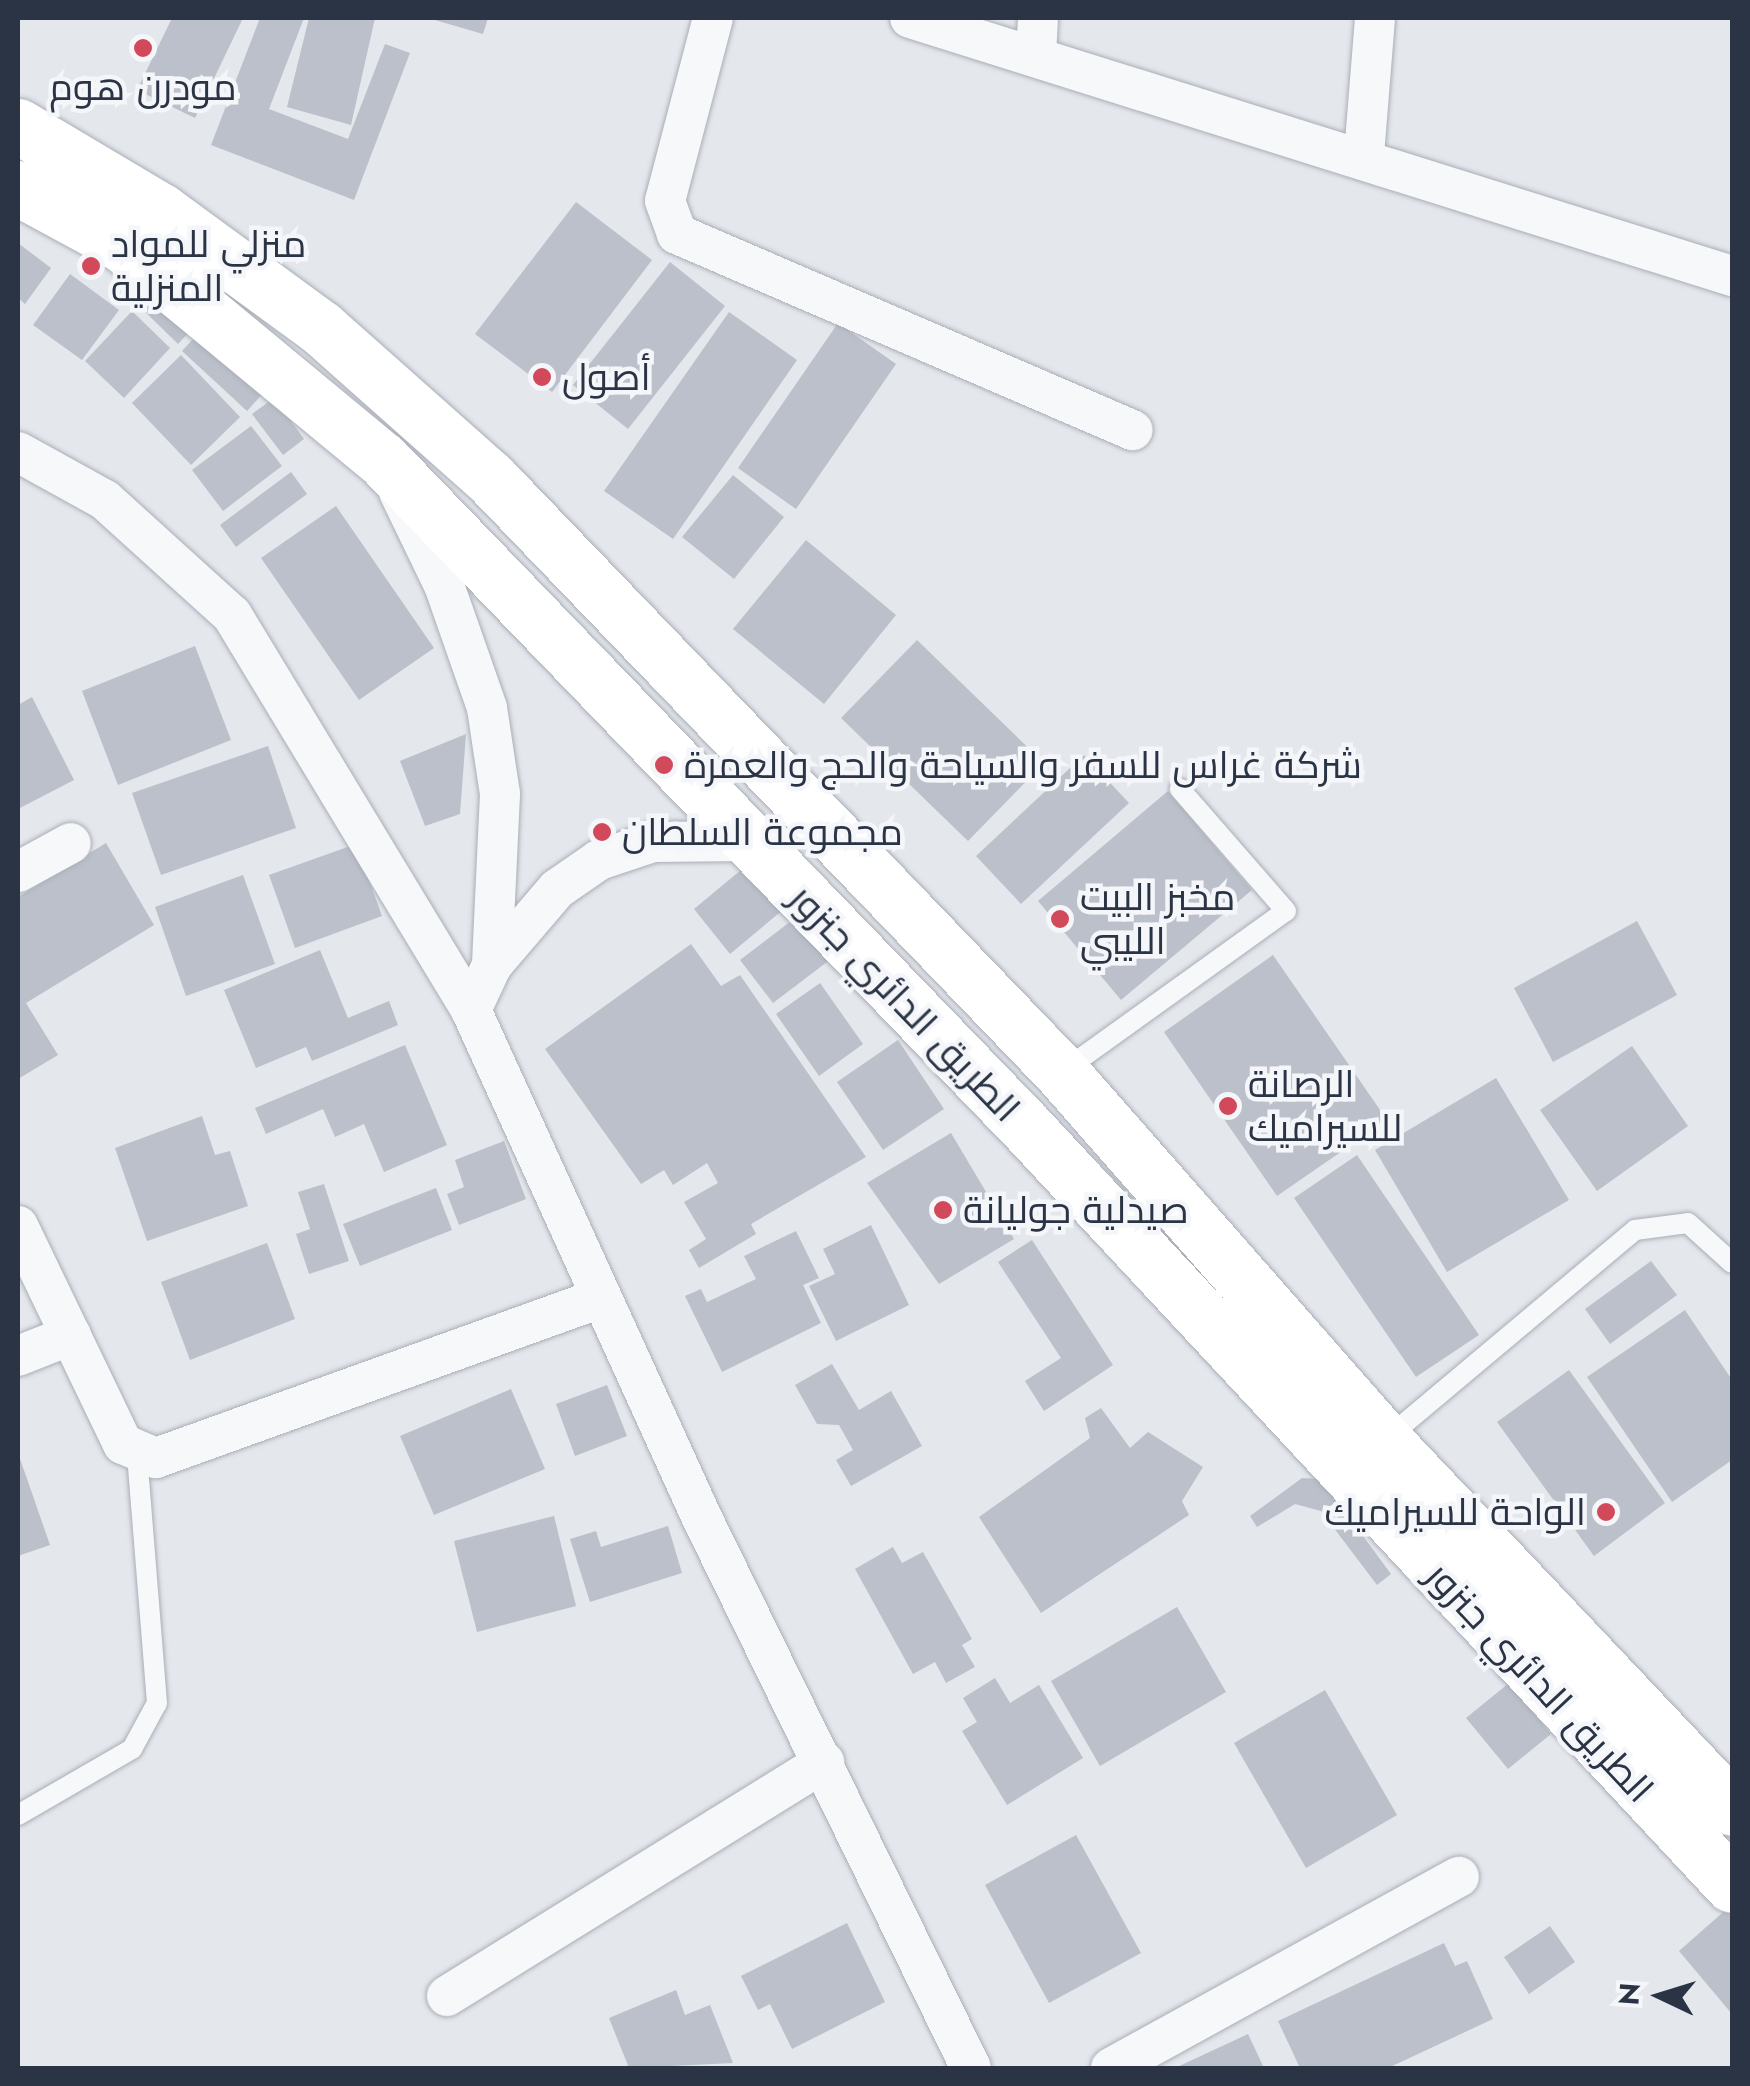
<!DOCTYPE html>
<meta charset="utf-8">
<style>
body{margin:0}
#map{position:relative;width:1750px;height:2086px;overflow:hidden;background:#e4e7ec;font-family:Jost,Cairo,sans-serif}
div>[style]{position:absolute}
.building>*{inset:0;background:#bbc0ca}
.roads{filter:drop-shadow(0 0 2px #a9aeb7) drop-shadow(0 0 2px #a9aeb7)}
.service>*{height:20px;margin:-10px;padding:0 10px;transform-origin:10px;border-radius:10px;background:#f7f8fa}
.minor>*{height:40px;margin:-20px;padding:0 20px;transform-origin:20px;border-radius:20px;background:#f7f8fa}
.primary>*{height:55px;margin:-27.5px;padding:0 27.5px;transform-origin:27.5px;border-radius:27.5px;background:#fff}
.dots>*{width:28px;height:28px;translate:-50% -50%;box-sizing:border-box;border:5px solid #f4f6f9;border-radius:50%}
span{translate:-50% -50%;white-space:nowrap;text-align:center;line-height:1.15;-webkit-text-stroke:9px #f4f6f9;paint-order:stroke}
.poi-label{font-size:38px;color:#2b3445}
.left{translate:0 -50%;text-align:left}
.right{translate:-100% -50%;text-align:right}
.street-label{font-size:38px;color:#2b3445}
.frame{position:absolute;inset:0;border:20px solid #2b3445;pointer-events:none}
.north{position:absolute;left:1610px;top:1946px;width:100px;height:100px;-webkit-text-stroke:8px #f4f6f9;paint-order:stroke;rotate:274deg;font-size:28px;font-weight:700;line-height:40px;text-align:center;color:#2b3445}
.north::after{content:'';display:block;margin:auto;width:35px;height:45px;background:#2b3445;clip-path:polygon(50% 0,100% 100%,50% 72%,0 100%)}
</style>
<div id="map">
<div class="building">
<div style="clip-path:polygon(172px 18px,243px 18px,195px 118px,137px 90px)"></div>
<div style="clip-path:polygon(260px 18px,304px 18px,269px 109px,348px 139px,385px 44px,410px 53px,354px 200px,211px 145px)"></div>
<div style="clip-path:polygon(309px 18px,375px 18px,351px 125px,287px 107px)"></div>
<div style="clip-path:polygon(428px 18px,488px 18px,483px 34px)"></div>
<div style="clip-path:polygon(576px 202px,652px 260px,552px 392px,475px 334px)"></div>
<div style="clip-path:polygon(18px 243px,51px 268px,25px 304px,18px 298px)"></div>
<div style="clip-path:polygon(670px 262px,725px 306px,628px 429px,573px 385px)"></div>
<div style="clip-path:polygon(70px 274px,119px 310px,82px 360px,33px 325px)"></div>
<div style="clip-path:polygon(152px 285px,195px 326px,178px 344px,136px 303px)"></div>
<div style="clip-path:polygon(132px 311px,170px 348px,124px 398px,85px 361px)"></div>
<div style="clip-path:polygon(729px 312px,797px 360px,673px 539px,604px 491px)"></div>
<div style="clip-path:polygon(838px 323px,896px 364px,796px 509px,738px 468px)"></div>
<div style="clip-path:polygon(202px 329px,267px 389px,247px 411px,182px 351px)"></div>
<div style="clip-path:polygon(181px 355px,240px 417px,191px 465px,132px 403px)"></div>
<div style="clip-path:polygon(274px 398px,304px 439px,283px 455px,252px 414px)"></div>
<div style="clip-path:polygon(251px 426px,282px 466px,223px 511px,192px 470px)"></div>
<div style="clip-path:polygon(291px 472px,307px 494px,236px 547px,220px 525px)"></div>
<div style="clip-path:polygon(733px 475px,784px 517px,734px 579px,682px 537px)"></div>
<div style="clip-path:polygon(336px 506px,434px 648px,359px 700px,261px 558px)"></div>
<div style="clip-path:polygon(806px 540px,896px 615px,824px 704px,733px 629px)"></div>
<div style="clip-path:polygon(917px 640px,1044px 763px,968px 841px,841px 718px)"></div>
<div style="clip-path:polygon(195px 646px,231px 740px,118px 785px,82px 691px)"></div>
<div style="clip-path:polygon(32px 697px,74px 780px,18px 809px,18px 705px)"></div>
<div style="clip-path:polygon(466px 734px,460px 814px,425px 826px,400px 761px)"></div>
<div style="clip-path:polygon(268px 746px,296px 828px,161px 875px,132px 793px)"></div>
<div style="clip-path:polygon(1084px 755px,1129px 803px,1021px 904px,976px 856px)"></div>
<div style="clip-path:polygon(1168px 791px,1252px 890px,1121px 1000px,1038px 901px)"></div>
<div style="clip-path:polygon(106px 843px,154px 925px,26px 1003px,58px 1055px,18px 1079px,18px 897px)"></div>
<div style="clip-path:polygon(356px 844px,382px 916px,295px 948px,269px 875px)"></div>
<div style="clip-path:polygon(747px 865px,784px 909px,730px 954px,694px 909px)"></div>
<div style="clip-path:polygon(243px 875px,275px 964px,186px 996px,155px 907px)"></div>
<div style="clip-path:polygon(799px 915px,831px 959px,773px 1003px,740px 960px)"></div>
<div style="clip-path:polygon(1637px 921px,1677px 995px,1553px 1062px,1514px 988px)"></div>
<div style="clip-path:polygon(691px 944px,721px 986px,740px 975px,866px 1157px,751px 1224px,756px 1234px,699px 1268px,689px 1250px,706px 1239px,684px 1202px,718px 1183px,707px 1163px,673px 1185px,664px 1170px,641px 1184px,545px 1049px)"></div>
<div style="clip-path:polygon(320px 950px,348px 1018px,389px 1001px,398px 1025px,312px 1061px,306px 1047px,256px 1068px,224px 990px)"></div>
<div style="clip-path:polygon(1273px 955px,1387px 1120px,1277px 1196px,1164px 1032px)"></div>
<div style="clip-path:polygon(820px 983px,863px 1044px,819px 1076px,776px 1014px)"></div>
<div style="clip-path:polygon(898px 1040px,944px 1109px,883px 1150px,837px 1082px)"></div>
<div style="clip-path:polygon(405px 1045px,447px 1145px,384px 1172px,364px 1124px,335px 1137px,323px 1109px,266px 1134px,255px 1108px)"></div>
<div style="clip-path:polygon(1632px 1046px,1688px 1126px,1597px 1191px,1540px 1110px)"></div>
<div style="clip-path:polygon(1496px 1078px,1569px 1200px,1447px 1272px,1375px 1150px)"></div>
<div style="clip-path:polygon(202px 1116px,215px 1155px,230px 1151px,248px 1206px,147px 1241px,115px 1148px)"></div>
<div style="clip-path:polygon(951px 1133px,1014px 1239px,939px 1284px,867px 1183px)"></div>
<div style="clip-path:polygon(504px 1141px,526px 1199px,459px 1225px,447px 1194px,464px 1187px,455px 1160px)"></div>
<div style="clip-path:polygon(1357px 1155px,1479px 1335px,1416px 1377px,1294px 1198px)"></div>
<div style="clip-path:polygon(324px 1184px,349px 1261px,309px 1274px,296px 1234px,310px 1229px,298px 1192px)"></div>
<div style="clip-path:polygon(436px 1188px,452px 1230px,360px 1266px,343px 1224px)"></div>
<div style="clip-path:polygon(871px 1225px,909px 1305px,836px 1341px,809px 1286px,835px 1274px,823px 1249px)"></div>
<div style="clip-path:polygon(796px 1231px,819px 1278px,803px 1285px,821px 1323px,722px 1372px,685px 1296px,701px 1289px,707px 1302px,756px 1279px,744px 1256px)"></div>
<div style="clip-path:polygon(1032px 1240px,1113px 1365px,1044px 1411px,1025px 1381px,1061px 1358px,998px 1262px)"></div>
<div style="clip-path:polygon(267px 1243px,295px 1319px,190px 1360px,161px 1282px)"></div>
<div style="clip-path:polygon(1651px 1261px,1677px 1295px,1610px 1344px,1585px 1309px)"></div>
<div style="clip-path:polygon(1685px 1310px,1732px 1380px,1732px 1460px,1672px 1502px,1587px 1377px)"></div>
<div style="clip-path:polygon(832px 1364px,859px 1410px,891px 1391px,922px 1446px,851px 1486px,836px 1460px,853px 1450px,839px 1425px,817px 1424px,795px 1385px)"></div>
<div style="clip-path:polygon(1569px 1370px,1665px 1503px,1594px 1556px,1497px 1422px)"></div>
<div style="clip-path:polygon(607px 1385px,627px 1436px,575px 1456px,556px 1404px)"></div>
<div style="clip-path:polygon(511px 1389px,545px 1469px,434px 1515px,400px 1436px)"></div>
<div style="clip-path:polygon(1101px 1408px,1130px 1448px,1148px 1432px,1203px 1467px,1182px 1501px,1189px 1515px,1041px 1613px,979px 1517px,1090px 1438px,1085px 1418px)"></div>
<div style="clip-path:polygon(18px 1453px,50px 1545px,18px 1556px)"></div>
<div style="clip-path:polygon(1302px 1478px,1321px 1479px,1391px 1574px,1377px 1585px,1321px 1511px,1295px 1504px,1257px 1527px,1250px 1516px)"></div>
<div style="clip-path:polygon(554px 1516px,576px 1606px,477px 1632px,454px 1541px)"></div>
<div style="clip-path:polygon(668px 1526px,682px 1573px,590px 1602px,570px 1539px,596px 1531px,601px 1547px)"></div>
<div style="clip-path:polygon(893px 1547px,902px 1563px,923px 1552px,972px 1639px,962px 1645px,975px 1667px,946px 1683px,935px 1662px,913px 1674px,855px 1569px)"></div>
<div style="clip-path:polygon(1177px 1607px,1226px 1692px,1100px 1766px,1051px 1681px)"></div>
<div style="clip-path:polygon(995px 1678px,1010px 1703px,1039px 1685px,1083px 1758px,1007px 1805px,962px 1731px,977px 1722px,963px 1698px)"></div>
<div style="clip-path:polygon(1509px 1683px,1551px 1734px,1508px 1769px,1466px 1718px)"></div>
<div style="clip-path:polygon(1325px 1690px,1397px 1815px,1306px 1868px,1234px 1743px)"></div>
<div style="clip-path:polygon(1076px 1835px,1141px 1953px,1049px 2003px,985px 1885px)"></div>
<div style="clip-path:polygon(1729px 1907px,1732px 1911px,1732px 2014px,1679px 1951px)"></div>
<div style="clip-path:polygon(847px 1923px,885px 2002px,792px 2049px,770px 2004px,758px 2010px,741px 1976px)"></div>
<div style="clip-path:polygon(1550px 1926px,1575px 1962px,1529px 1994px,1504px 1957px)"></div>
<div style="clip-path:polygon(1444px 1943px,1455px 1966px,1467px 1961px,1493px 2019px,1388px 2068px,1300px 2068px,1278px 2021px)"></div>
<div style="clip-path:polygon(676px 1990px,685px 2015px,710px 2005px,733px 2063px,629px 2068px,609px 2018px)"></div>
<div style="clip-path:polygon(1248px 2034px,1264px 2068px,1175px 2068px)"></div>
</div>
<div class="roads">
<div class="service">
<div style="left:1063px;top:1071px;width:274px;rotate:-35.7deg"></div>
<div style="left:1286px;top:911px;width:162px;rotate:-131deg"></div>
<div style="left:1386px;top:1439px;width:325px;rotate:-40deg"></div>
<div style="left:1635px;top:1230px;width:53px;rotate:-7.5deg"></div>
<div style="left:1688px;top:1223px;width:59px;rotate:42.3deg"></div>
<div style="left:18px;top:1815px;width:132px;rotate:-30.1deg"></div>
<div style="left:132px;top:1749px;width:52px;rotate:-61.5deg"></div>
<div style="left:157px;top:1703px;width:249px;rotate:-94.6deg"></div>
</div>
<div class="minor">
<div style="left:713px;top:18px;width:189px;rotate:104.7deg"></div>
<div style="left:665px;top:201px;width:35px;rotate:70deg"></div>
<div style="left:677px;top:234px;width:496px;rotate:23.3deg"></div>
<div style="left:910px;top:18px;width:862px;rotate:17.43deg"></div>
<div style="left:1036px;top:56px;width:38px;rotate:-87deg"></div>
<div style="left:1364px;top:155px;width:137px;rotate:-85.4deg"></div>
<div style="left:18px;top:452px;width:99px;rotate:28.9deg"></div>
<div style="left:105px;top:500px;width:171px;rotate:42.2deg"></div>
<div style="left:232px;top:615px;width:462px;rotate:58.8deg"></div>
<div style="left:399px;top:492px;width:103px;rotate:64.2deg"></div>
<div style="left:444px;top:585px;width:130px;rotate:70.7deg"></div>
<div style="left:487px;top:708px;width:87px;rotate:81.4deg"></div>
<div style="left:500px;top:794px;width:171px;rotate:92.7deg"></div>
<div style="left:747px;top:841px;width:94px;rotate:179.4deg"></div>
<div style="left:653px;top:842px;width:57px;rotate:161.6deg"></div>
<div style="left:599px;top:860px;width:51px;rotate:145.4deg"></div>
<div style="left:557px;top:889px;width:100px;rotate:130.5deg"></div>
<div style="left:492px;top:965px;width:50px;rotate:115deg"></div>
<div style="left:471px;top:1010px;width:558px;rotate:65.55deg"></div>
<div style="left:702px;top:1518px;width:612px;rotate:63.94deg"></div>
<div style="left:18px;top:872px;width:60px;rotate:-28.7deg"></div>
<div style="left:18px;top:1226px;width:242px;rotate:64.3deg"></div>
<div style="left:123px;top:1444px;width:36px;rotate:23deg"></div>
<div style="left:156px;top:1458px;width:473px;rotate:-19.8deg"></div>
<div style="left:18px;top:1356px;width:57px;rotate:-21.6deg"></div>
<div style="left:447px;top:1996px;width:444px;rotate:-31.8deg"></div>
<div style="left:1111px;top:2068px;width:397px;rotate:-28.8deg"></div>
</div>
<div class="primary">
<div style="left:18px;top:126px;width:166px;rotate:30.7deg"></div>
<div style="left:161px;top:211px;width:198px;rotate:36.2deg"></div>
<div style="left:321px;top:328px;width:227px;rotate:41.6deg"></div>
<div style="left:491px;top:479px;width:823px;rotate:46.13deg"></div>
<div style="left:1061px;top:1072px;width:490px;rotate:48.7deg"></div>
<div style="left:1384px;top:1440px;width:506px;rotate:46.6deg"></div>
<div style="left:18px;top:188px;width:119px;rotate:28.5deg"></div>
<div style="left:123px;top:245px;width:337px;rotate:39.6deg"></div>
<div style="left:383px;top:460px;width:928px;rotate:46.05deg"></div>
<div style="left:1027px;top:1128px;width:1034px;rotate:47.04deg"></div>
</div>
</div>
<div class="dots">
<div style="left:143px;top:48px;background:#d1495b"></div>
<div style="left:91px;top:266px;background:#d1495b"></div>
<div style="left:542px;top:377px;background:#d1495b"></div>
<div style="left:664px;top:765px;background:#d1495b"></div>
<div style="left:602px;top:832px;background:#d1495b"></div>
<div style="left:1060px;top:919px;background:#d1495b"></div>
<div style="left:1228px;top:1106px;background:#d1495b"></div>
<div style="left:943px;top:1210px;background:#d1495b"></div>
<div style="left:1606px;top:1512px;background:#d1495b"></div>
</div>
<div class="poi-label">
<span style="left:143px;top:87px">مودرن هوم</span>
<span class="left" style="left:111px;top:266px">منزلي للمواد<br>المنزلية</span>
<span class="left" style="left:562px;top:377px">أصول</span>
<span class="left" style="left:684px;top:765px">شركة غراس للسفر والسياحة والحج والعمرة</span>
<span class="left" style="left:622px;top:832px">مجموعة السلطان</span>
<span class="left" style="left:1080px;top:919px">مخبز البيت<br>الليبي</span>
<span class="left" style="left:1248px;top:1106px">الرصانة<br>للسيراميك</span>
<span class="left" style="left:963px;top:1210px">صيدلية جوليانة</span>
<span class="right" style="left:1586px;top:1512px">الواحة للسيراميك</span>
</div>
<div class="street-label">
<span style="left:905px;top:1003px;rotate:46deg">الطريق الدائري جنزور</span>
<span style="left:1540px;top:1682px;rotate:47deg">الطريق الدائري جنزور</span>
</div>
<div class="frame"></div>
<div class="north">N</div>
</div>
